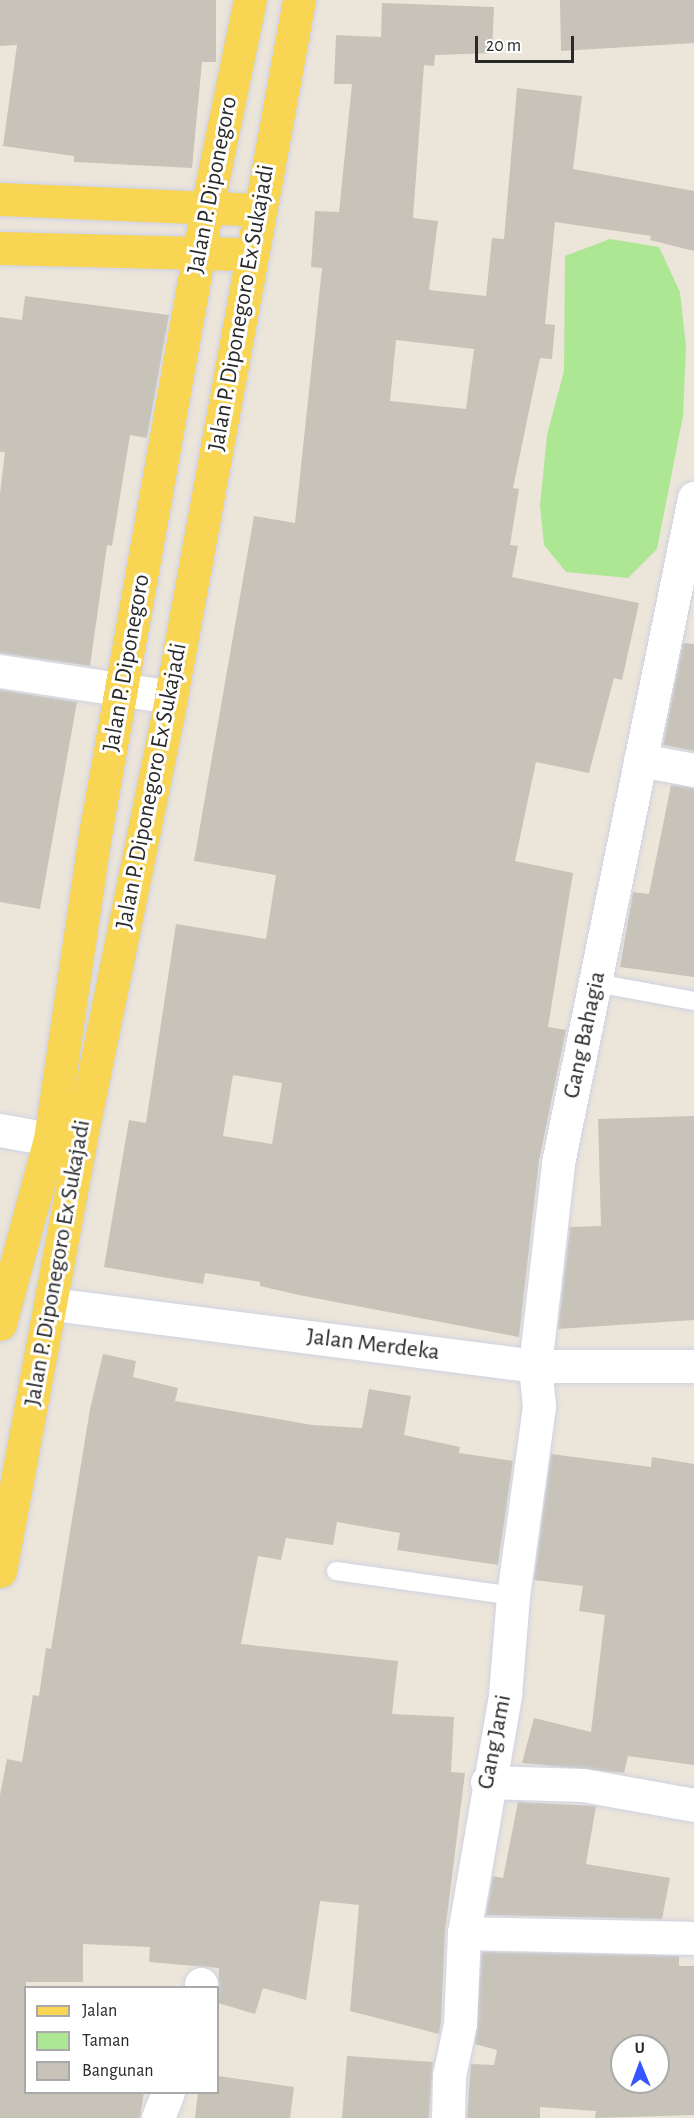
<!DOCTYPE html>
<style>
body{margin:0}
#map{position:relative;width:694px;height:2118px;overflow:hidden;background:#ece5da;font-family:"Alegreya Sans",sans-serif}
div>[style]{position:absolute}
.green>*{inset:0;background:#ade793}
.building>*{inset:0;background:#c7c3b9}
.roads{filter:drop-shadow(0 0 2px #cfd2e3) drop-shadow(0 0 2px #cfd2e3)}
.lane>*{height:18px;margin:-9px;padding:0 9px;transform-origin:9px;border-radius:9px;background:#fff}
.street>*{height:33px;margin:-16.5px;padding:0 16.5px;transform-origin:16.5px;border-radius:16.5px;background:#fff}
.secondary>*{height:33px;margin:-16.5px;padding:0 16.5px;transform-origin:16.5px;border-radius:16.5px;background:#fff}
.primary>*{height:33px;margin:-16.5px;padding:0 16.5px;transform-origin:16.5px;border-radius:16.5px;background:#f8d553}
span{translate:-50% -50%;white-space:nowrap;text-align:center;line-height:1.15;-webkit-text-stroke:6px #fff;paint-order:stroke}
.street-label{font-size:24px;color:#292929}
.legend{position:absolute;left:24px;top:1986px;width:195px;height:108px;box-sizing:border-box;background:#fff;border:2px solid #a9a9a9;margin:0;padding:8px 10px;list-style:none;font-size:18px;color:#292929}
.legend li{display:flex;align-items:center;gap:12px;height:30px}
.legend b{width:30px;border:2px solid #a9a9a9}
.north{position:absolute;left:610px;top:2034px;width:60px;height:60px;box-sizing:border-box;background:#fff;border:2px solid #a9a9a9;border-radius:50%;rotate:359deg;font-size:16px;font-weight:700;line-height:24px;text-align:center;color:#292929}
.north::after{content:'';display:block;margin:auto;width:21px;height:27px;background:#3455ff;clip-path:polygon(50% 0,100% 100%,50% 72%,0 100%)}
.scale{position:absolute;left:475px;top:36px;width:99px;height:27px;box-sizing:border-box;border:3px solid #292929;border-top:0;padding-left:8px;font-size:18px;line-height:21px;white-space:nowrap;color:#292929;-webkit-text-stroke:4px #fff;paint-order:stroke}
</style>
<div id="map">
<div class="green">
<div style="clip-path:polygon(610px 239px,659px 247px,680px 292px,686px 347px,683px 416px,657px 549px,628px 578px,566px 572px,544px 545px,540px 505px,547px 435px,564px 371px,565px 256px)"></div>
</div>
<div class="building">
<div style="clip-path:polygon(0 0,216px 0,216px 62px,202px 62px,192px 168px,74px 162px,74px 156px,3px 146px,17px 45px,0 46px)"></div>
<div style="clip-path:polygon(560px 0,694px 0,694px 43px,561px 51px)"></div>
<div style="clip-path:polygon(evenodd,382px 3px,494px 7px,492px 53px,435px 55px,434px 66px,424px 65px,413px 218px,438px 221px,429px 290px,486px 296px,492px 238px,504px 239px,517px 88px,582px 96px,573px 169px,694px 191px,694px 251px,650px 240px,651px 236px,555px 222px,545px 324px,555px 325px,552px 359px,540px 358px,513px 488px,519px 489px,510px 545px,518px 546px,512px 577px,639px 603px,622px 680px,614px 678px,589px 773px,536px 762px,515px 861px,573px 873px,548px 1027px,566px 1030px,539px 1161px,519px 1337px,299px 1295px,260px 1286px,260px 1282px,205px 1273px,203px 1284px,104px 1267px,129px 1120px,146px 1123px,176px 924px,266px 939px,276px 875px,194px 861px,254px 516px,295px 523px,322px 268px,311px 267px,315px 211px,339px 212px,352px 84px,334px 84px,336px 35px,381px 37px,382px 3px,396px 340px,474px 349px,466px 409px,390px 401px,396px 340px,382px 3px,233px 1075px,282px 1083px,272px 1144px,223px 1136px,233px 1075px)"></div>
<div style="clip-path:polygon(25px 296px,169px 315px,147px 438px,130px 435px,112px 546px,107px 545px,90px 666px,0 653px,0 494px,5px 452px,0 452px,0 317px,22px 320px)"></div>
<div style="clip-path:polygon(683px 643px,694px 644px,694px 751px,663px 745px)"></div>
<div style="clip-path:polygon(0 690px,77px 702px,40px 909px,0 902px)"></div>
<div style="clip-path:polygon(671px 785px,694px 788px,694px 977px,620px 967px,633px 892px,649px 894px)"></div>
<div style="clip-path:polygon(694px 1116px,694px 1320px,558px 1329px,570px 1227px,601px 1226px,598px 1119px)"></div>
<div style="clip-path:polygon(103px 1354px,136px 1361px,133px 1377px,178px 1388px,175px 1401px,312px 1425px,362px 1428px,369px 1389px,411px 1396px,404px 1435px,460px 1447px,459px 1453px,513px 1461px,498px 1565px,397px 1550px,400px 1533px,337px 1522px,333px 1545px,286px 1538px,281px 1560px,258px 1556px,241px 1644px,398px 1661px,392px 1714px,454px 1717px,451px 1772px,465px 1773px,445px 1932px,441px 2022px,439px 2034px,350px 2011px,359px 1905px,320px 1901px,306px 2000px,263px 1988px,255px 2014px,218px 2003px,219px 1968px,149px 1962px,150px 1947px,83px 1944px,83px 1982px,26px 1982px,26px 2092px,144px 2092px,140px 2118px,0 2118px,0 1795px,7px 1759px,22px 1762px,33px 1695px,39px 1696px,46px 1648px,51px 1649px,90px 1409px)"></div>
<div style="clip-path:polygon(551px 1454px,651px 1467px,652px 1457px,694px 1464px,694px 1765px,628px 1756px,624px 1773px,522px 1763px,534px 1718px,591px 1732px,605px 1615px,579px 1611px,583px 1586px,534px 1580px)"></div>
<div style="clip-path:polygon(518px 1802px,596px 1806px,586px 1864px,670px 1878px,662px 1919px,486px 1915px,493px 1876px,503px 1878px)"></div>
<div style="clip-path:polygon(evenodd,482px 1952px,679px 1956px,679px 1966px,694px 1966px,694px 2115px,595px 2118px,596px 2111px,540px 2107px,540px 2118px,467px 2118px,471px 2064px,494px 2065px,497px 2050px,475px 2044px,482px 1952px,622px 2046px,658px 2046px,658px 2082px,622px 2082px,622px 2046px)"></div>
<div style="clip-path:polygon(347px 2056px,433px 2062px,429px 2118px,342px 2118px)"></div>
<div style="clip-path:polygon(218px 2076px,294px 2087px,290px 2118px,195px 2118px,198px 2092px,218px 2092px)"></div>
</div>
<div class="roads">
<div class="lane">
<div style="left:596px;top:983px;width:100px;rotate:10.4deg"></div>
<div style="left:336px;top:1571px;width:179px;rotate:8deg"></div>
</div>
<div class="street">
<div style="left:0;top:671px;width:173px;rotate:8.6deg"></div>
<div style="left:640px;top:760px;width:55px;rotate:10.5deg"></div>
<div style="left:0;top:1130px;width:51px;rotate:10.2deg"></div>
<div style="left:487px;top:1782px;width:96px;rotate:1.8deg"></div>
<div style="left:583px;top:1785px;width:113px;rotate:10.2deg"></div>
<div style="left:464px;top:1933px;width:230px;rotate:1.2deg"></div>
<div style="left:201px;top:1988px;width:4px;rotate:-90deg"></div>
<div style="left:158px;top:2118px;width:28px;rotate:-69deg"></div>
<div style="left:448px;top:2118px;width:42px;rotate:-88.6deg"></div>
<div style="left:449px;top:2076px;width:53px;rotate:-78.1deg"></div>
<div style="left:460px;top:2024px;width:91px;rotate:-87.5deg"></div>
<div style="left:464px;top:1933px;width:242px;rotate:-80.2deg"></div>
<div style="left:505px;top:1695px;width:99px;rotate:-85.4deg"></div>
<div style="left:513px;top:1596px;width:192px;rotate:-82.2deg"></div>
<div style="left:539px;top:1406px;width:40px;rotate:-95.7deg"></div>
<div style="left:535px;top:1366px;width:204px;rotate:-83.5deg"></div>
<div style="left:558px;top:1163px;width:679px;rotate:-78.44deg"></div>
</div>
<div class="secondary">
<div style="left:52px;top:1304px;width:487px;rotate:7.3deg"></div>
<div style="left:535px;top:1366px;width:159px"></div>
</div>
<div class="primary">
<div style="left:0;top:199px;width:260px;rotate:2.4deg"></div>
<div style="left:0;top:248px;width:252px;rotate:1.4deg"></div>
<div style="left:0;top:1324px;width:192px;rotate:-74.9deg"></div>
<div style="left:50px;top:1139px;width:313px;rotate:-81.6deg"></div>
<div style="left:96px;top:829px;width:632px;rotate:-79.88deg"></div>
<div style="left:207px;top:207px;width:211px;rotate:-78.3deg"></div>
<div style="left:0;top:1571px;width:431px;rotate:-79.4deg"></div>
<div style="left:79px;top:1147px;width:459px;rotate:-78.4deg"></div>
<div style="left:171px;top:697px;width:709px;rotate:-79.59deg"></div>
</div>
</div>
<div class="street-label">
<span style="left:213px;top:185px;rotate:-79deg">Jalan P. Diponegoro</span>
<span style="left:242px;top:308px;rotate:-80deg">Jalan P. Diponegoro Ex Sukajadi</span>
<span style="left:127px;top:663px;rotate:-80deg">Jalan P. Diponegoro</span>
<span style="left:152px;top:786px;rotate:-79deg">Jalan P. Diponegoro Ex Sukajadi</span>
<span style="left:585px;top:1035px;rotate:-78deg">Gang Bahagia</span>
<span style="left:58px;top:1263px;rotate:-80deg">Jalan P. Diponegoro Ex Sukajadi</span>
<span style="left:373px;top:1345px;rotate:7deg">Jalan Merdeka</span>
<span style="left:495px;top:1742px;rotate:-79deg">Gang Jami</span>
</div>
<ul class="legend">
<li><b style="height:8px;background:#f8d553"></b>Jalan</li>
<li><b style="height:16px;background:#ade793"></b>Taman</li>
<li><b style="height:16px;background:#c7c3b9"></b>Bangunan</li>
</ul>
<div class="north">U</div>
<div class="scale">20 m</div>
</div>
